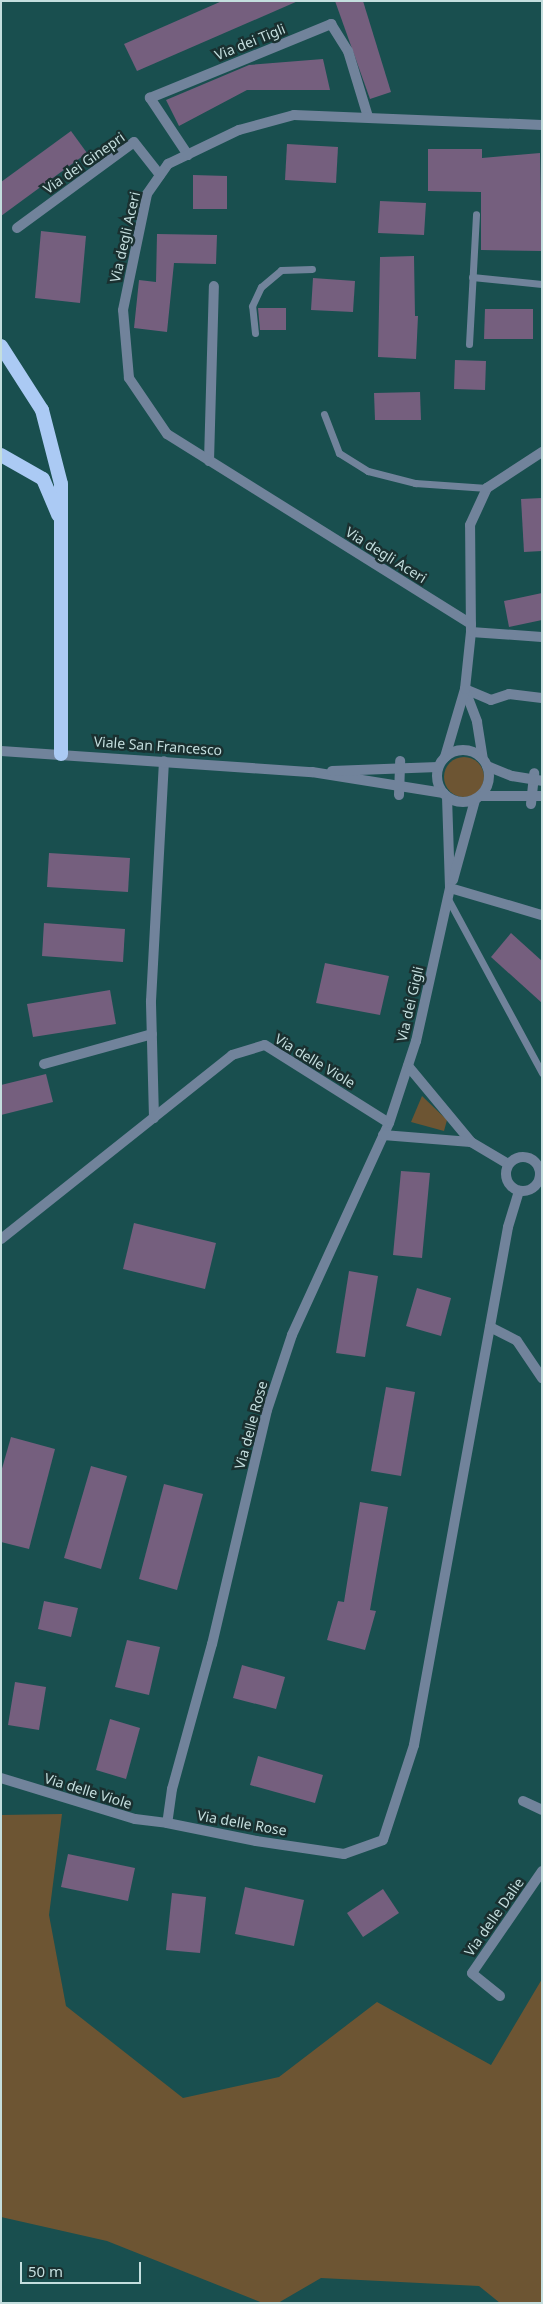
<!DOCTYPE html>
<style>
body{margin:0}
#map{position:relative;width:543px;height:2304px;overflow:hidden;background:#194f4f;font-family:"Noto Sans",sans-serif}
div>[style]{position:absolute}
.green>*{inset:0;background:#6d5533}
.round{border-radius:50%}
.building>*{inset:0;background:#755f7e}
.service>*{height:7px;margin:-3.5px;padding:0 3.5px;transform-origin:3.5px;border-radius:3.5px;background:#71839b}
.pedestrian>*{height:10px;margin:-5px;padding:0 5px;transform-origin:5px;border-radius:5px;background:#71839b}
.minor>*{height:10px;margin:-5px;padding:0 5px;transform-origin:5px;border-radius:5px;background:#71839b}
.minor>.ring{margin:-5px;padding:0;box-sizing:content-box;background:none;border:10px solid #71839b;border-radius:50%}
.tertiary>*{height:10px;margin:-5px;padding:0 5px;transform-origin:5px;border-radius:5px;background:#71839b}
.tertiary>.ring{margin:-5px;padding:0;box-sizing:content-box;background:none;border:10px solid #71839b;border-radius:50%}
.trunk>*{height:14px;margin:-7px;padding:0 7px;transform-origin:7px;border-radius:7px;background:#abcaf4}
span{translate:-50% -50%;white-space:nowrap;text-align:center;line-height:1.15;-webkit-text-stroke:5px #1a3030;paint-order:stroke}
.street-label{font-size:14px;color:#c4dede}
.frame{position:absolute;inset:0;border:2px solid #c4dede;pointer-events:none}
.scale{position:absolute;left:20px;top:2262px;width:121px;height:22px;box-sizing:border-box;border:2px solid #c4dede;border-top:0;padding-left:6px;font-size:15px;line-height:18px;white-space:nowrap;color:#c4dede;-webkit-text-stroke:4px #1a3030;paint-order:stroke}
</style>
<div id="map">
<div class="green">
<div class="round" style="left:444px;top:757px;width:40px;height:40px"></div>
<div style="clip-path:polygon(422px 1096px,447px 1120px,444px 1131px,411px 1122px)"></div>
<div style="clip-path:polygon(62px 1814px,49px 1915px,66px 2006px,183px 2098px,279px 2077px,377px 2002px,491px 2065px,542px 1979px,542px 2303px,500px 2303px,479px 2286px,321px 2278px,278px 2303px,263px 2303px,107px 2241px,1px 2217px,1px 1815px)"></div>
</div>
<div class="building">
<div style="clip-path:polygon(222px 1px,298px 1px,137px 71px,124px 44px)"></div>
<div style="clip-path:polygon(335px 1px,363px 1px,391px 92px,370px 99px)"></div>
<div style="clip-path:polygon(323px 59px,330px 90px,247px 90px,179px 126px,166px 100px,249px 65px)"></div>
<div style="clip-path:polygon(71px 131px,87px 153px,1px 216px,1px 182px)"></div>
<div style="clip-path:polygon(287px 144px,338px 147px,336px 183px,285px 180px)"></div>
<div style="clip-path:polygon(428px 149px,482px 149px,482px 158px,540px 153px,542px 251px,481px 250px,481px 192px,428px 191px)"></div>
<div style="clip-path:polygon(193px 175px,227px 176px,227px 209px,193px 209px)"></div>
<div style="clip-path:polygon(380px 201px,426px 203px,424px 235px,378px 233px)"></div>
<div style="clip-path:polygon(41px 231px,86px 236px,80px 303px,35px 298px)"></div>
<div style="clip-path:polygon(157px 234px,217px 235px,216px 264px,174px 263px,167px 332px,134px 328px,139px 280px,156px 282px)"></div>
<div style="clip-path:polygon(414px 256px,415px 316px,418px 316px,416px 359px,378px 357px,380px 257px)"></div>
<div style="clip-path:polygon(313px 278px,355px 281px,353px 312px,311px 310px)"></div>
<div style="clip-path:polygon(258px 308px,286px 308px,286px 330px,260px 330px)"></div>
<div style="clip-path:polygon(485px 309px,533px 309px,533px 339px,484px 339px)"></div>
<div style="clip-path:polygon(455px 360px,486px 361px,485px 390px,454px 389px)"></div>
<div style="clip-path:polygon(420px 392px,421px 420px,375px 420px,374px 393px)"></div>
<div style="clip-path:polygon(542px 498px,542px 551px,524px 552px,521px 499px)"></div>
<div style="clip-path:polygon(542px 593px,542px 620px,509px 627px,504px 601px)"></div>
<div style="clip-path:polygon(49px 853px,130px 858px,128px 892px,47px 887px)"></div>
<div style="clip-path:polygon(44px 923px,125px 929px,123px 962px,42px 956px)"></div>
<div style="clip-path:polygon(511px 933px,542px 961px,542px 1003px,491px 957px)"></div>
<div style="clip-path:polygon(325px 963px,389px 976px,380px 1015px,316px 1003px)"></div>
<div style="clip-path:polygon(110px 990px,116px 1024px,33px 1037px,27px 1004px)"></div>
<div style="clip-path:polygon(46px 1074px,53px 1102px,1px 1115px,1px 1085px)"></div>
<div style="clip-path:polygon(401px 1171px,430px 1173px,422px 1258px,393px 1255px)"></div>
<div style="clip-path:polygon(134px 1223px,216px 1243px,205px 1289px,123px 1269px)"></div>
<div style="clip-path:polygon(349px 1271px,378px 1276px,365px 1357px,336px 1353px)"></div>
<div style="clip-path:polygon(417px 1288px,451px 1298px,441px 1336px,406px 1326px)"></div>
<div style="clip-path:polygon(386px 1387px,415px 1392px,401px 1476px,371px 1471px)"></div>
<div style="clip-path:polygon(11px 1437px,55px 1449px,29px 1549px,1px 1542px,1px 1472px)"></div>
<div style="clip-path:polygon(91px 1466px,127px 1476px,101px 1569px,64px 1558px)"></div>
<div style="clip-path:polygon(164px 1484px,203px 1494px,177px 1590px,139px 1579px)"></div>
<div style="clip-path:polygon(360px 1502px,388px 1507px,370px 1610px,376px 1611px,365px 1650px,327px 1640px,338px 1601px,344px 1602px)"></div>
<div style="clip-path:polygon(44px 1601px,78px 1608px,71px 1637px,38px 1629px)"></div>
<div style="clip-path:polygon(127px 1640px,160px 1647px,149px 1695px,115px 1687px)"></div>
<div style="clip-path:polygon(242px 1665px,285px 1677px,276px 1709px,233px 1698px)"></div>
<div style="clip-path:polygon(15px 1682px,46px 1687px,39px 1730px,8px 1725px)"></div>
<div style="clip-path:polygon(110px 1719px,140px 1728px,126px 1779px,96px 1770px)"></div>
<div style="clip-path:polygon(258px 1756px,323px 1775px,315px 1803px,250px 1785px)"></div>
<div style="clip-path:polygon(68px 1854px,135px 1868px,128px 1901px,61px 1887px)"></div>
<div style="clip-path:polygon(245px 1887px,304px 1900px,294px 1946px,235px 1934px)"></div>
<div style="clip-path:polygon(383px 1889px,399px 1913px,363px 1937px,347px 1913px)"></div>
<div style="clip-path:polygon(172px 1893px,206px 1897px,200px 1953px,166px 1950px)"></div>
</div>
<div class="service">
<div style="left:472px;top:277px;width:70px;rotate:5.7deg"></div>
<div style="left:255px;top:333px;width:27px;rotate:-96deg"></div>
<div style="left:252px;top:306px;width:21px;rotate:-65deg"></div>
<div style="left:261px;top:287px;width:26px;rotate:-40deg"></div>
<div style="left:281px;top:270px;width:31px;rotate:-2deg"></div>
<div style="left:469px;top:344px;width:130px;rotate:-86.9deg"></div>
<div style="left:324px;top:414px;width:42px;rotate:69deg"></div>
<div style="left:339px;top:453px;width:34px;rotate:32deg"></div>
<div style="left:368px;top:471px;width:49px;rotate:14.3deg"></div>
<div style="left:415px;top:483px;width:72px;rotate:4deg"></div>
<div style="left:448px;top:899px;width:198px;rotate:61.6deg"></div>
</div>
<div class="pedestrian">
<div style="left:399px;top:795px;width:34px;rotate:-88deg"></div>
<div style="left:531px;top:804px;width:31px;rotate:-84deg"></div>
</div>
<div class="minor">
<div style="left:188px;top:155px;width:69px;rotate:-123.7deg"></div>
<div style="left:150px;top:98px;width:196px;rotate:-22.2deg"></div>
<div style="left:331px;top:24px;width:32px;rotate:58deg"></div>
<div style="left:348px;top:51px;width:69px;rotate:73.1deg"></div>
<div style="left:17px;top:228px;width:145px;rotate:-36.3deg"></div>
<div style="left:134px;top:142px;width:42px;rotate:51.8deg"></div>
<div style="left:209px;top:461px;width:175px;rotate:-88.4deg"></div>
<div style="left:471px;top:624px;width:358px;rotate:-148deg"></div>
<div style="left:167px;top:434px;width:68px;rotate:-124.2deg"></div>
<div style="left:129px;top:378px;width:68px;rotate:-95deg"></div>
<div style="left:123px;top:310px;width:118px;rotate:-78.3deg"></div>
<div style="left:147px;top:194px;width:37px;rotate:-55deg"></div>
<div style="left:168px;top:164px;width:79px;rotate:-25.6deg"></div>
<div style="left:239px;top:130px;width:57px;rotate:-15.3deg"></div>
<div style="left:294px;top:115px;width:248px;rotate:2.3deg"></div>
<div style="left:471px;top:632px;width:71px;rotate:4deg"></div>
<div style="left:465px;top:689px;width:28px;rotate:23deg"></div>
<div style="left:491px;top:700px;width:19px;rotate:-18deg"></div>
<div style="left:509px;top:694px;width:33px;rotate:7deg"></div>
<div style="left:465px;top:690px;width:34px;rotate:69deg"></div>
<div style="left:477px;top:722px;width:37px;rotate:81deg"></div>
<div style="left:445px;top:757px;width:71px;rotate:-73.6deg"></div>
<div style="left:465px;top:689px;width:57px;rotate:-84deg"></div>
<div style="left:471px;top:632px;width:107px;rotate:-90.5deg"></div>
<div style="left:470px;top:525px;width:41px;rotate:-65.3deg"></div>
<div style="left:487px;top:488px;width:66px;rotate:-33.2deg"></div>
<div style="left:447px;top:797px;width:91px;rotate:88.1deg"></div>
<div style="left:450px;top:888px;width:157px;rotate:102.5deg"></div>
<div style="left:416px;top:1041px;width:86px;rotate:108.2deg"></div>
<div style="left:389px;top:1123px;width:233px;rotate:114.6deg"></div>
<div style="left:292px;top:1335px;width:79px;rotate:108.4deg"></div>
<div style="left:267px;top:1410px;width:240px;rotate:103.2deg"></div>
<div style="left:212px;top:1644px;width:150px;rotate:105.4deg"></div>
<div style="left:172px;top:1789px;width:34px;rotate:98deg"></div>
<div style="left:167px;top:1823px;width:91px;rotate:11.4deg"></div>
<div style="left:256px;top:1841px;width:89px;rotate:8.4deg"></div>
<div style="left:344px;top:1854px;width:41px;rotate:-19.7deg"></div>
<div style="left:383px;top:1840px;width:100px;rotate:-71.9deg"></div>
<div style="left:414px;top:1745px;width:526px;rotate:-79.71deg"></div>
<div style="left:508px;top:1227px;width:38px;rotate:-73deg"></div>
<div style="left:453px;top:880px;width:83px;rotate:-74.6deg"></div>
<div style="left:450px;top:888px;width:96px;rotate:16.4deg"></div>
<div style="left:44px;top:1064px;width:112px;rotate:-15.5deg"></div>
<div style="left:408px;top:1066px;width:99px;rotate:50.3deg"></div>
<div style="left:471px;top:1142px;width:43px;rotate:30.7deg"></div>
<div style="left:154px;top:1118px;width:117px;rotate:-91.5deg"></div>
<div style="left:151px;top:1001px;width:240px;rotate:-86.9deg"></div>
<div style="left:383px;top:1135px;width:88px;rotate:4.5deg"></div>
<div class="ring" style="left:506px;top:1157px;width:24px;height:24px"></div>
<div style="left:1px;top:1239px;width:295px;rotate:-38.5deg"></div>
<div style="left:232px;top:1055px;width:34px;rotate:-17deg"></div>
<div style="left:265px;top:1045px;width:146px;rotate:32.2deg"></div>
<div style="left:490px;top:1327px;width:30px;rotate:27deg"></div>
<div style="left:517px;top:1341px;width:45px;rotate:56deg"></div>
<div style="left:1px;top:1778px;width:140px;rotate:17deg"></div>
<div style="left:135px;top:1819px;width:32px;rotate:7deg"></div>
<div style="left:523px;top:1801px;width:21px;rotate:25deg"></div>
<div style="left:500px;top:1996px;width:36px;rotate:-141deg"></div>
<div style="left:472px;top:1973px;width:124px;rotate:-55.5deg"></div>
</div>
<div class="tertiary">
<div class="ring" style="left:437px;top:750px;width:42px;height:42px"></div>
<div style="left:1px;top:751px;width:312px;rotate:3.9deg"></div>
<div style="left:312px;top:772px;width:133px;rotate:9.1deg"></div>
<div style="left:487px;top:766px;width:27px;rotate:22deg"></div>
<div style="left:512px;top:776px;width:30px;rotate:9deg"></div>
<div style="left:332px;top:771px;width:106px;rotate:-2.2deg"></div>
<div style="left:481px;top:796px;width:61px"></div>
</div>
<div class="trunk">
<div style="left:1px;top:346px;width:76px;rotate:57.4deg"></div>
<div style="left:42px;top:410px;width:76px;rotate:75.6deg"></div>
<div style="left:61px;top:484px;width:270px;rotate:90deg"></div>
<div style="left:1px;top:455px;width:48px;rotate:29.7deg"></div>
<div style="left:43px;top:479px;width:39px;rotate:67deg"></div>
</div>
<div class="street-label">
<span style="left:250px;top:42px;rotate:-22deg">Via dei Tigli</span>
<span style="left:84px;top:163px;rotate:-35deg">Via dei Ginepri</span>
<span style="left:125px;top:237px;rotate:-77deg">Via degli Aceri</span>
<span style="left:386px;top:555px;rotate:32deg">Via degli Aceri</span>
<span style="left:158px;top:746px;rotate:4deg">Viale San Francesco</span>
<span style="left:410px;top:1004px;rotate:-77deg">Via dei Gigli</span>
<span style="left:315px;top:1061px;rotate:31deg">Via delle Viole</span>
<span style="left:251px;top:1425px;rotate:-75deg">Via delle Rose</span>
<span style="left:88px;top:1791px;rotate:17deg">Via delle Viole</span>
<span style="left:242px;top:1823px;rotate:10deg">Via delle Rose</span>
<span style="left:494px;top:1917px;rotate:-55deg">Via delle Dalie</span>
</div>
<div class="frame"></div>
<div class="scale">50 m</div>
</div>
